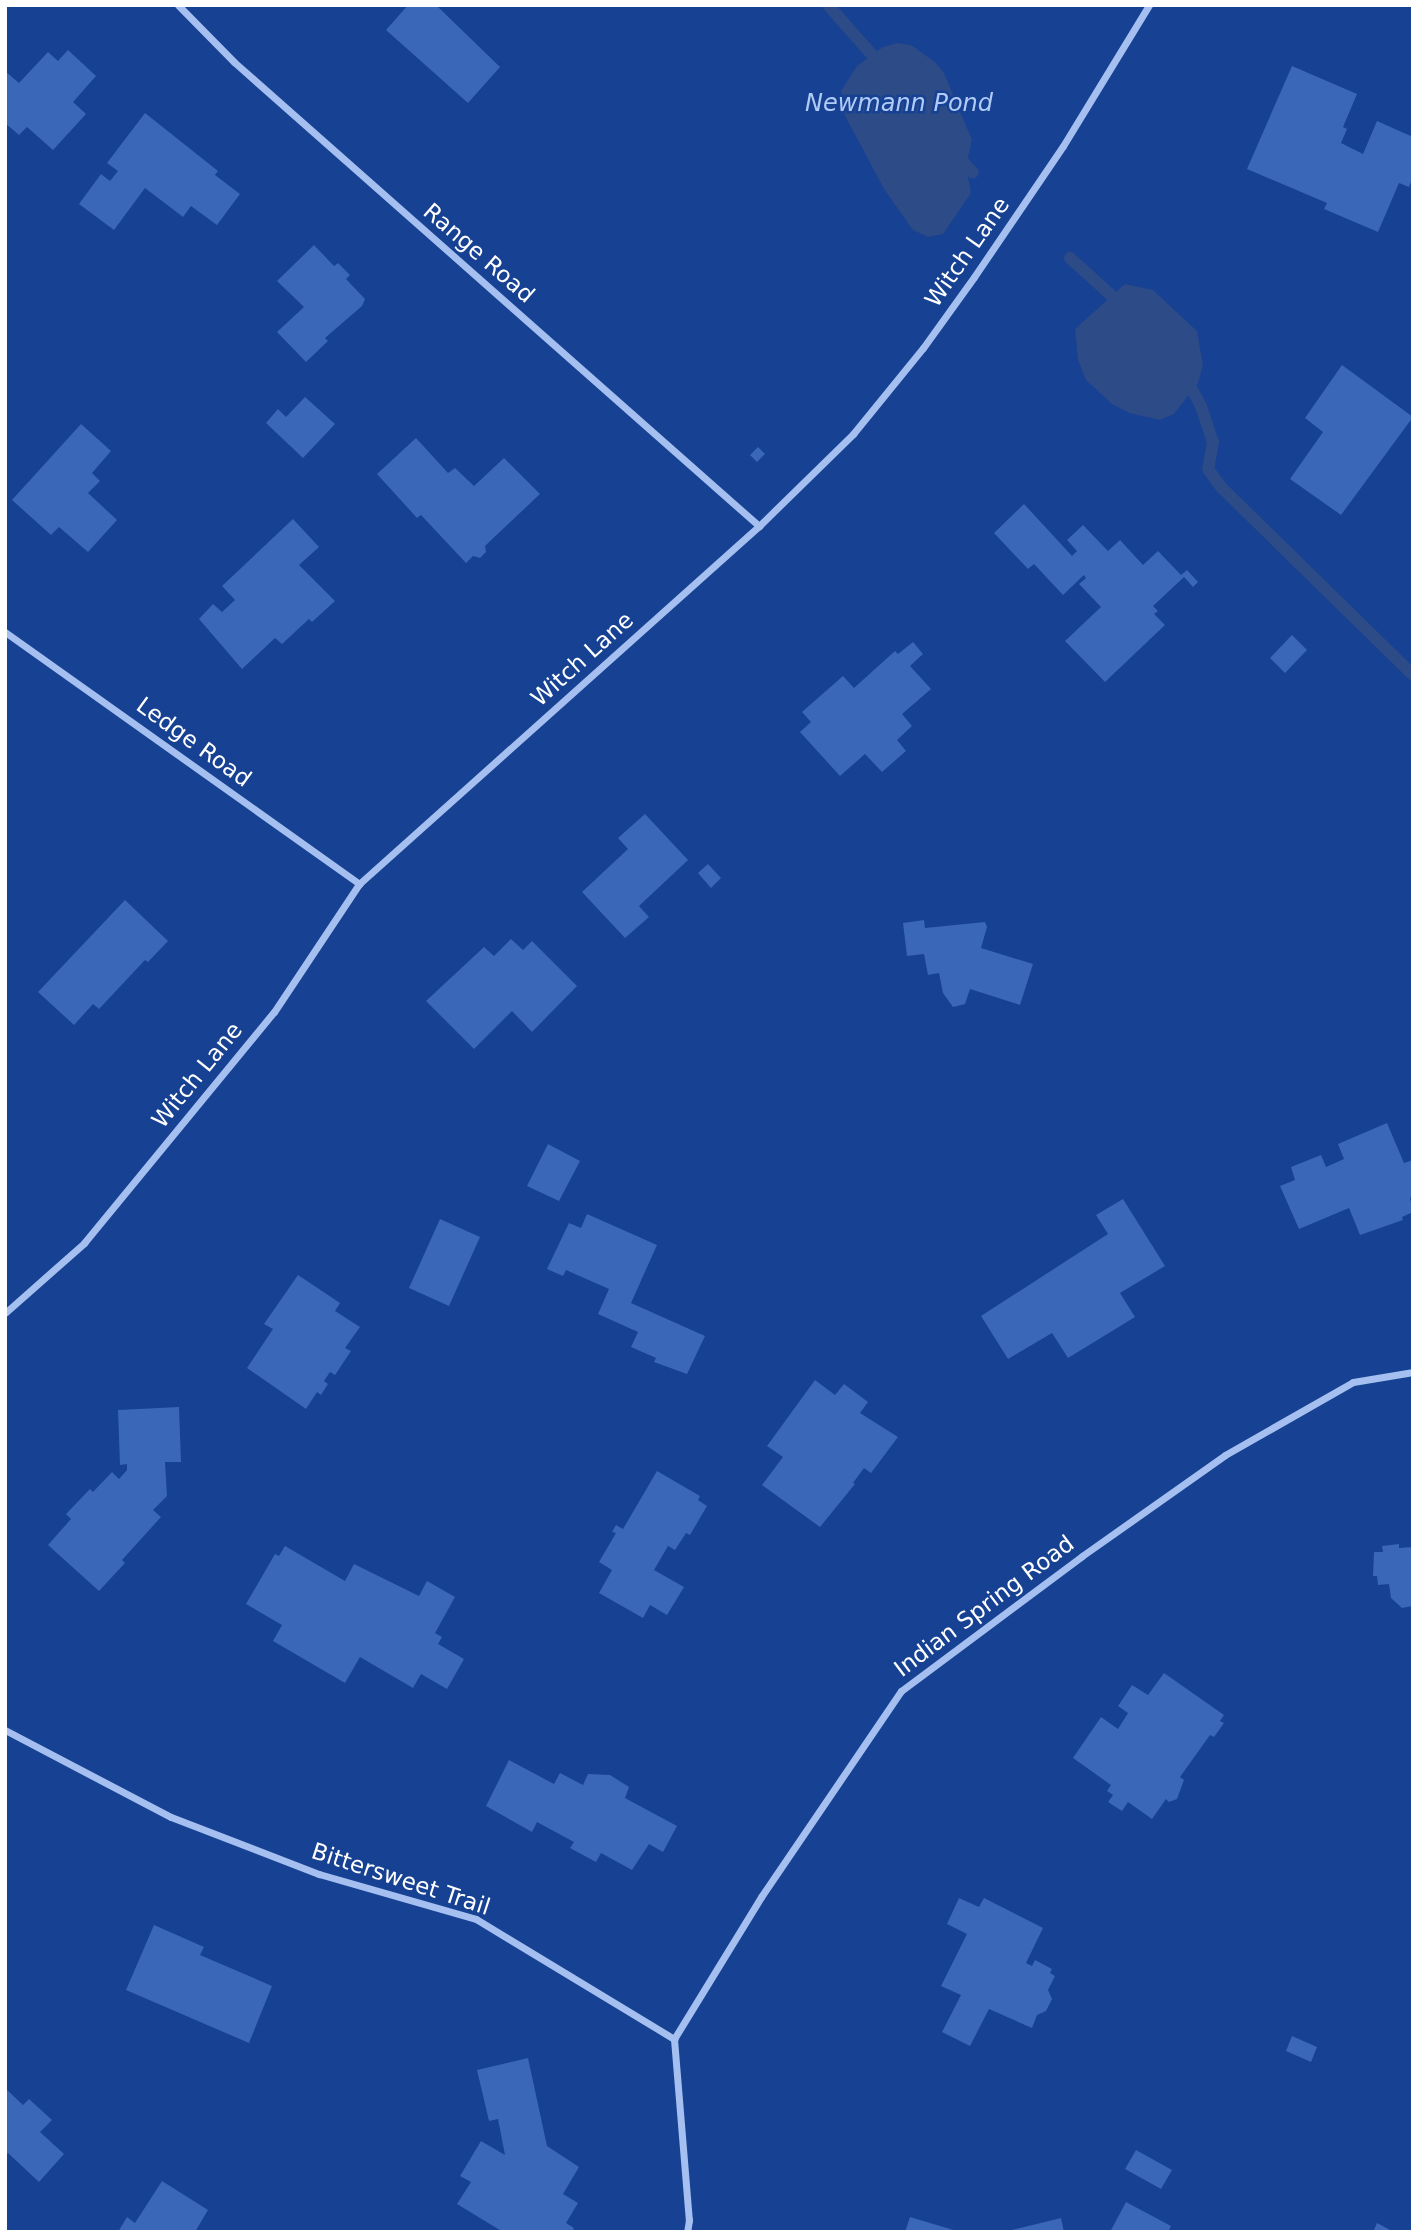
<!DOCTYPE html>
<style>
body{margin:0}
#map{position:relative;width:1418px;height:2237px;overflow:hidden;background:#174192;font-family:"DejaVu Sans",sans-serif}
div>[style]{position:absolute}
.water>*{inset:0;background:#2c4b87}
.stream>*{height:12px;margin:-6px;padding:0 6px;transform-origin:6px;border-radius:6px;background:#2c4b87}
.building>*{inset:0;background:#3b67b8}
.street>*{height:7px;margin:-3.5px;padding:0 3.5px;transform-origin:3.5px;border-radius:3.5px;background:#a5c0f0}
span{translate:-50% -50%;white-space:nowrap;text-align:center;line-height:1.15;-webkit-text-stroke:5px #174192;paint-order:stroke}
.street-label{font-size:23px;color:#fff}
.water-label{font-size:24px;color:#b1cbf7;font-style:italic}
.frame{position:absolute;inset:0;border:7px solid #fff;pointer-events:none}
</style>
<div id="map">
<div class="water">
<div style="clip-path:polygon(897px 43px,911px 45px,935px 62px,944px 73px,972px 140px,966px 166px,971px 193px,943px 234px,928px 237px,913px 230px,884px 189px,842px 110px,841px 91px,857px 66px,883px 47px)"></div>
<div style="clip-path:polygon(1125px 284px,1153px 290px,1197px 331px,1203px 365px,1198px 383px,1174px 414px,1160px 420px,1129px 413px,1112px 404px,1086px 380px,1078px 360px,1075px 329px)"></div>
</div>
<div class="stream">
<div style="left:828px;top:5px;width:80px;rotate:48.5deg"></div>
<div style="left:956px;top:154px;width:25px;rotate:48deg"></div>
<div style="left:1070px;top:258px;width:70px;rotate:42.1deg"></div>
<div style="left:1186px;top:378px;width:32px;rotate:62deg"></div>
<div style="left:1201px;top:406px;width:38px;rotate:72deg"></div>
<div style="left:1213px;top:442px;width:27px;rotate:100deg"></div>
<div style="left:1208px;top:469px;width:24px;rotate:54deg"></div>
<div style="left:1222px;top:488px;width:267px;rotate:44.4deg"></div>
</div>
<div class="building">
<div style="clip-path:polygon(408px 5px,436px 5px,500px 67px,468px 103px,386px 30px)"></div>
<div style="clip-path:polygon(68px 50px,96px 76px,73px 102px,86px 114px,53px 150px,27px 127px,19px 135px,5px 123px,5px 71px,19px 83px,48px 52px,58px 61px)"></div>
<div style="clip-path:polygon(1292px 66px,1357px 94px,1343px 127px,1347px 129px,1341px 143px,1363px 154px,1377px 121px,1413px 137px,1413px 177px,1409px 187px,1399px 183px,1378px 232px,1324px 209px,1327px 203px,1247px 169px)"></div>
<div style="clip-path:polygon(145px 113px,218px 171px,215px 175px,240px 194px,217px 225px,191px 206px,183px 217px,145px 188px,114px 230px,79px 204px,101px 174px,110px 181px,118px 171px,107px 163px)"></div>
<div style="clip-path:polygon(314px 245px,334px 266px,338px 263px,350px 275px,346px 279px,365px 299px,362px 306px,325px 338px,328px 341px,306px 362px,277px 332px,304px 307px,277px 281px)"></div>
<div style="clip-path:polygon(1342px 365px,1413px 417px,1341px 515px,1290px 479px,1323px 432px,1305px 418px)"></div>
<div style="clip-path:polygon(305px 397px,335px 424px,303px 458px,266px 423px,278px 409px,286px 417px)"></div>
<div style="clip-path:polygon(81px 424px,111px 451px,92px 473px,100px 481px,88px 493px,117px 520px,88px 552px,59px 527px,51px 535px,12px 500px)"></div>
<div style="clip-path:polygon(416px 438px,448px 473px,455px 468px,474px 486px,504px 458px,540px 494px,485px 546px,486px 552px,480px 558px,473px 556px,466px 563px,421px 515px,417px 518px,377px 474px)"></div>
<div style="clip-path:polygon(758px 447px,765px 454px,757px 462px,750px 455px)"></div>
<div style="clip-path:polygon(1024px 504px,1072px 556px,1077px 551px,1067px 540px,1083px 525px,1108px 551px,1120px 540px,1143px 565px,1158px 551px,1181px 575px,1187px 570px,1198px 582px,1193px 587px,1184px 577px,1153px 606px,1158px 611px,1154px 614px,1165px 625px,1105px 682px,1065px 641px,1101px 607px,1079px 584px,1086px 578px,1084px 575px,1063px 595px,1034px 564px,1028px 569px,994px 533px)"></div>
<div style="clip-path:polygon(293px 519px,319px 547px,299px 565px,335px 601px,312px 622px,309px 619px,282px 644px,275px 638px,242px 669px,199px 619px,213px 604px,222px 612px,235px 600px,222px 586px)"></div>
<div style="clip-path:polygon(1292px 635px,1307px 650px,1285px 673px,1270px 658px)"></div>
<div style="clip-path:polygon(913px 642px,923px 654px,910px 666px,931px 689px,902px 714px,912px 726px,897px 740px,906px 751px,882px 772px,865px 754px,840px 776px,800px 732px,811px 722px,802px 712px,843px 676px,854px 688px,895px 651px,898px 654px)"></div>
<div style="clip-path:polygon(645px 814px,688px 860px,639px 906px,649px 917px,625px 938px,582px 892px,628px 849px,618px 838px)"></div>
<div style="clip-path:polygon(708px 864px,721px 878px,711px 888px,698px 873px)"></div>
<div style="clip-path:polygon(125px 900px,168px 941px,148px 962px,145px 960px,99px 1009px,93px 1004px,74px 1025px,38px 992px)"></div>
<div style="clip-path:polygon(924px 920px,925px 928px,985px 922px,987px 927px,981px 948px,1033px 964px,1020px 1005px,970px 989px,965px 1004px,953px 1007px,943px 993px,939px 973px,928px 975px,924px 954px,907px 956px,903px 923px)"></div>
<div style="clip-path:polygon(511px 939px,523px 950px,532px 941px,577px 986px,532px 1032px,512px 1011px,474px 1049px,426px 1001px,484px 947px,494px 956px)"></div>
<div style="clip-path:polygon(1387px 1123px,1404px 1163px,1413px 1160px,1413px 1196px,1410px 1198px,1413px 1212px,1402px 1217px,1403px 1220px,1360px 1235px,1349px 1208px,1299px 1229px,1280px 1186px,1295px 1180px,1291px 1167px,1321px 1155px,1326px 1167px,1344px 1159px,1338px 1144px)"></div>
<div style="clip-path:polygon(548px 1144px,580px 1161px,559px 1201px,527px 1186px)"></div>
<div style="clip-path:polygon(1123px 1199px,1165px 1266px,1120px 1293px,1135px 1317px,1068px 1358px,1052px 1333px,1008px 1359px,981px 1316px,1108px 1234px,1096px 1215px)"></div>
<div style="clip-path:polygon(587px 1214px,657px 1245px,631px 1303px,705px 1336px,687px 1374px,654px 1362px,656px 1358px,631px 1347px,638px 1332px,598px 1314px,609px 1289px,566px 1270px,563px 1276px,547px 1269px,569px 1223px,581px 1228px)"></div>
<div style="clip-path:polygon(440px 1219px,480px 1237px,449px 1306px,409px 1288px)"></div>
<div style="clip-path:polygon(298px 1275px,340px 1303px,335px 1311px,360px 1327px,345px 1348px,351px 1351px,335px 1375px,330px 1372px,324px 1381px,328px 1384px,321px 1395px,317px 1392px,306px 1409px,247px 1368px,273px 1329px,264px 1324px)"></div>
<div style="clip-path:polygon(815px 1380px,835px 1395px,844px 1384px,868px 1402px,860px 1413px,898px 1437px,871px 1473px,864px 1468px,853px 1483px,855px 1484px,820px 1527px,762px 1485px,783px 1457px,767px 1446px)"></div>
<div style="clip-path:polygon(179px 1407px,181px 1462px,165px 1462px,167px 1496px,153px 1510px,161px 1517px,122px 1560px,125px 1563px,99px 1591px,48px 1545px,71px 1519px,66px 1514px,90px 1489px,93px 1492px,112px 1472px,119px 1479px,127px 1470px,127px 1464px,120px 1465px,118px 1410px)"></div>
<div style="clip-path:polygon(657px 1471px,700px 1496px,698px 1500px,707px 1506px,690px 1535px,686px 1533px,675px 1550px,668px 1546px,654px 1570px,684px 1587px,667px 1615px,650px 1605px,643px 1618px,599px 1593px,612px 1570px,599px 1562px,616px 1533px,612px 1532px,616px 1525px,623px 1529px)"></div>
<div style="clip-path:polygon(1399px 1544px,1399px 1548px,1413px 1547px,1413px 1606px,1402px 1608px,1391px 1598px,1389px 1584px,1378px 1585px,1377px 1576px,1373px 1576px,1374px 1552px,1383px 1552px,1382px 1546px)"></div>
<div style="clip-path:polygon(285px 1546px,345px 1581px,354px 1564px,419px 1596px,427px 1581px,455px 1597px,435px 1633px,442px 1637px,438px 1644px,464px 1659px,447px 1689px,421px 1674px,413px 1688px,360px 1657px,345px 1683px,273px 1641px,282px 1625px,246px 1604px,275px 1554px,279px 1556px)"></div>
<div style="clip-path:polygon(1164px 1673px,1224px 1715px,1220px 1721px,1224px 1723px,1214px 1737px,1210px 1735px,1180px 1777px,1184px 1780px,1177px 1799px,1169px 1802px,1166px 1799px,1152px 1819px,1128px 1802px,1122px 1811px,1108px 1802px,1113px 1795px,1107px 1791px,1111px 1785px,1073px 1758px,1101px 1717px,1118px 1729px,1128px 1713px,1118px 1706px,1132px 1685px,1148px 1695px)"></div>
<div style="clip-path:polygon(509px 1760px,554px 1784px,560px 1773px,583px 1785px,588px 1774px,610px 1775px,629px 1787px,625px 1798px,677px 1826px,663px 1852px,649px 1844px,632px 1870px,601px 1853px,596px 1862px,570px 1848px,574px 1842px,537px 1822px,532px 1832px,486px 1806px)"></div>
<div style="clip-path:polygon(959px 1898px,979px 1907px,984px 1898px,1043px 1928px,1026px 1963px,1032px 1966px,1035px 1960px,1052px 1969px,1050px 1973px,1055px 1976px,1048px 1990px,1052px 1999px,1046px 2011px,1037px 2015px,1032px 2028px,989px 2009px,970px 2046px,942px 2032px,961px 1995px,941px 1986px,967px 1934px,947px 1924px)"></div>
<div style="clip-path:polygon(154px 1925px,204px 1947px,200px 1955px,272px 1986px,249px 2043px,126px 1990px)"></div>
<div style="clip-path:polygon(1292px 2036px,1317px 2047px,1311px 2062px,1286px 2051px)"></div>
<div style="clip-path:polygon(528px 2058px,547px 2146px,579px 2167px,563px 2194px,578px 2203px,566px 2223px,574px 2228px,572px 2232px,503px 2232px,457px 2204px,471px 2182px,460px 2176px,481px 2141px,505px 2155px,498px 2119px,489px 2121px,477px 2070px)"></div>
<div style="clip-path:polygon(5px 2088px,23px 2105px,29px 2099px,52px 2120px,40px 2132px,64px 2154px,39px 2182px,8px 2153px,5px 2157px)"></div>
<div style="clip-path:polygon(1136px 2150px,1172px 2170px,1161px 2189px,1125px 2169px)"></div>
<div style="clip-path:polygon(162px 2181px,208px 2210px,195px 2232px,118px 2232px,127px 2217px,135px 2223px)"></div>
<div style="clip-path:polygon(1126px 2202px,1171px 2226px,1168px 2232px,1110px 2232px)"></div>
<div style="clip-path:polygon(910px 2217px,957px 2231px,957px 2232px,905px 2232px)"></div>
<div style="clip-path:polygon(1061px 2218px,1064px 2232px,1008px 2232px,1008px 2231px)"></div>
<div style="clip-path:polygon(1377px 2223px,1394px 2232px,1373px 2232px)"></div>
</div>
<div class="street">
<div style="left:178px;top:5px;width:80px;rotate:45.5deg"></div>
<div style="left:234px;top:62px;width:701px;rotate:41.47deg"></div>
<div style="left:5px;top:632px;width:435px;rotate:35.4deg"></div>
<div style="left:5px;top:1313px;width:106px;rotate:-41.5deg"></div>
<div style="left:84px;top:1243px;width:299px;rotate:-50.6deg"></div>
<div style="left:274px;top:1012px;width:154px;rotate:-56.4deg"></div>
<div style="left:359px;top:884px;width:537px;rotate:-41.83deg"></div>
<div style="left:759px;top:526px;width:132px;rotate:-44.4deg"></div>
<div style="left:853px;top:434px;width:111px;rotate:-50.9deg"></div>
<div style="left:923px;top:348px;width:87px;rotate:-54.3deg"></div>
<div style="left:974px;top:277px;width:158px;rotate:-55.8deg"></div>
<div style="left:1063px;top:146px;width:165px;rotate:-58.6deg"></div>
<div style="left:5px;top:1730px;width:187px;rotate:27.7deg"></div>
<div style="left:171px;top:1817px;width:159px;rotate:21.1deg"></div>
<div style="left:319px;top:1874px;width:163px;rotate:16deg"></div>
<div style="left:476px;top:1919px;width:232px;rotate:31.2deg"></div>
<div style="left:674px;top:2039px;width:167px;rotate:-58.5deg"></div>
<div style="left:761px;top:1897px;width:249px;rotate:-55.8deg"></div>
<div style="left:901px;top:1691px;width:226px;rotate:-36.7deg"></div>
<div style="left:1082px;top:1556px;width:175px;rotate:-35.2deg"></div>
<div style="left:1225px;top:1455px;width:147px;rotate:-29.7deg"></div>
<div style="left:1353px;top:1382px;width:61px;rotate:-9.5deg"></div>
<div style="left:674px;top:2039px;width:182px;rotate:85.3deg"></div>
<div style="left:689px;top:2220px;width:12px;rotate:99deg"></div>
</div>
<div class="street-label">
<span style="left:967px;top:252px;rotate:-55deg">Witch Lane</span>
<span style="left:479px;top:253px;rotate:41deg">Range Road</span>
<span style="left:582px;top:659px;rotate:-42deg">Witch Lane</span>
<span style="left:194px;top:742px;rotate:36deg">Ledge Road</span>
<span style="left:197px;top:1075px;rotate:-51deg">Witch Lane</span>
<span style="left:984px;top:1606px;rotate:-37deg">Indian Spring Road</span>
<span style="left:401px;top:1879px;rotate:18deg">Bittersweet Trail</span>
</div>
<div class="water-label">
<span style="left:899px;top:104px">Newmann Pond</span>
</div>
<div class="frame"></div>
</div>
